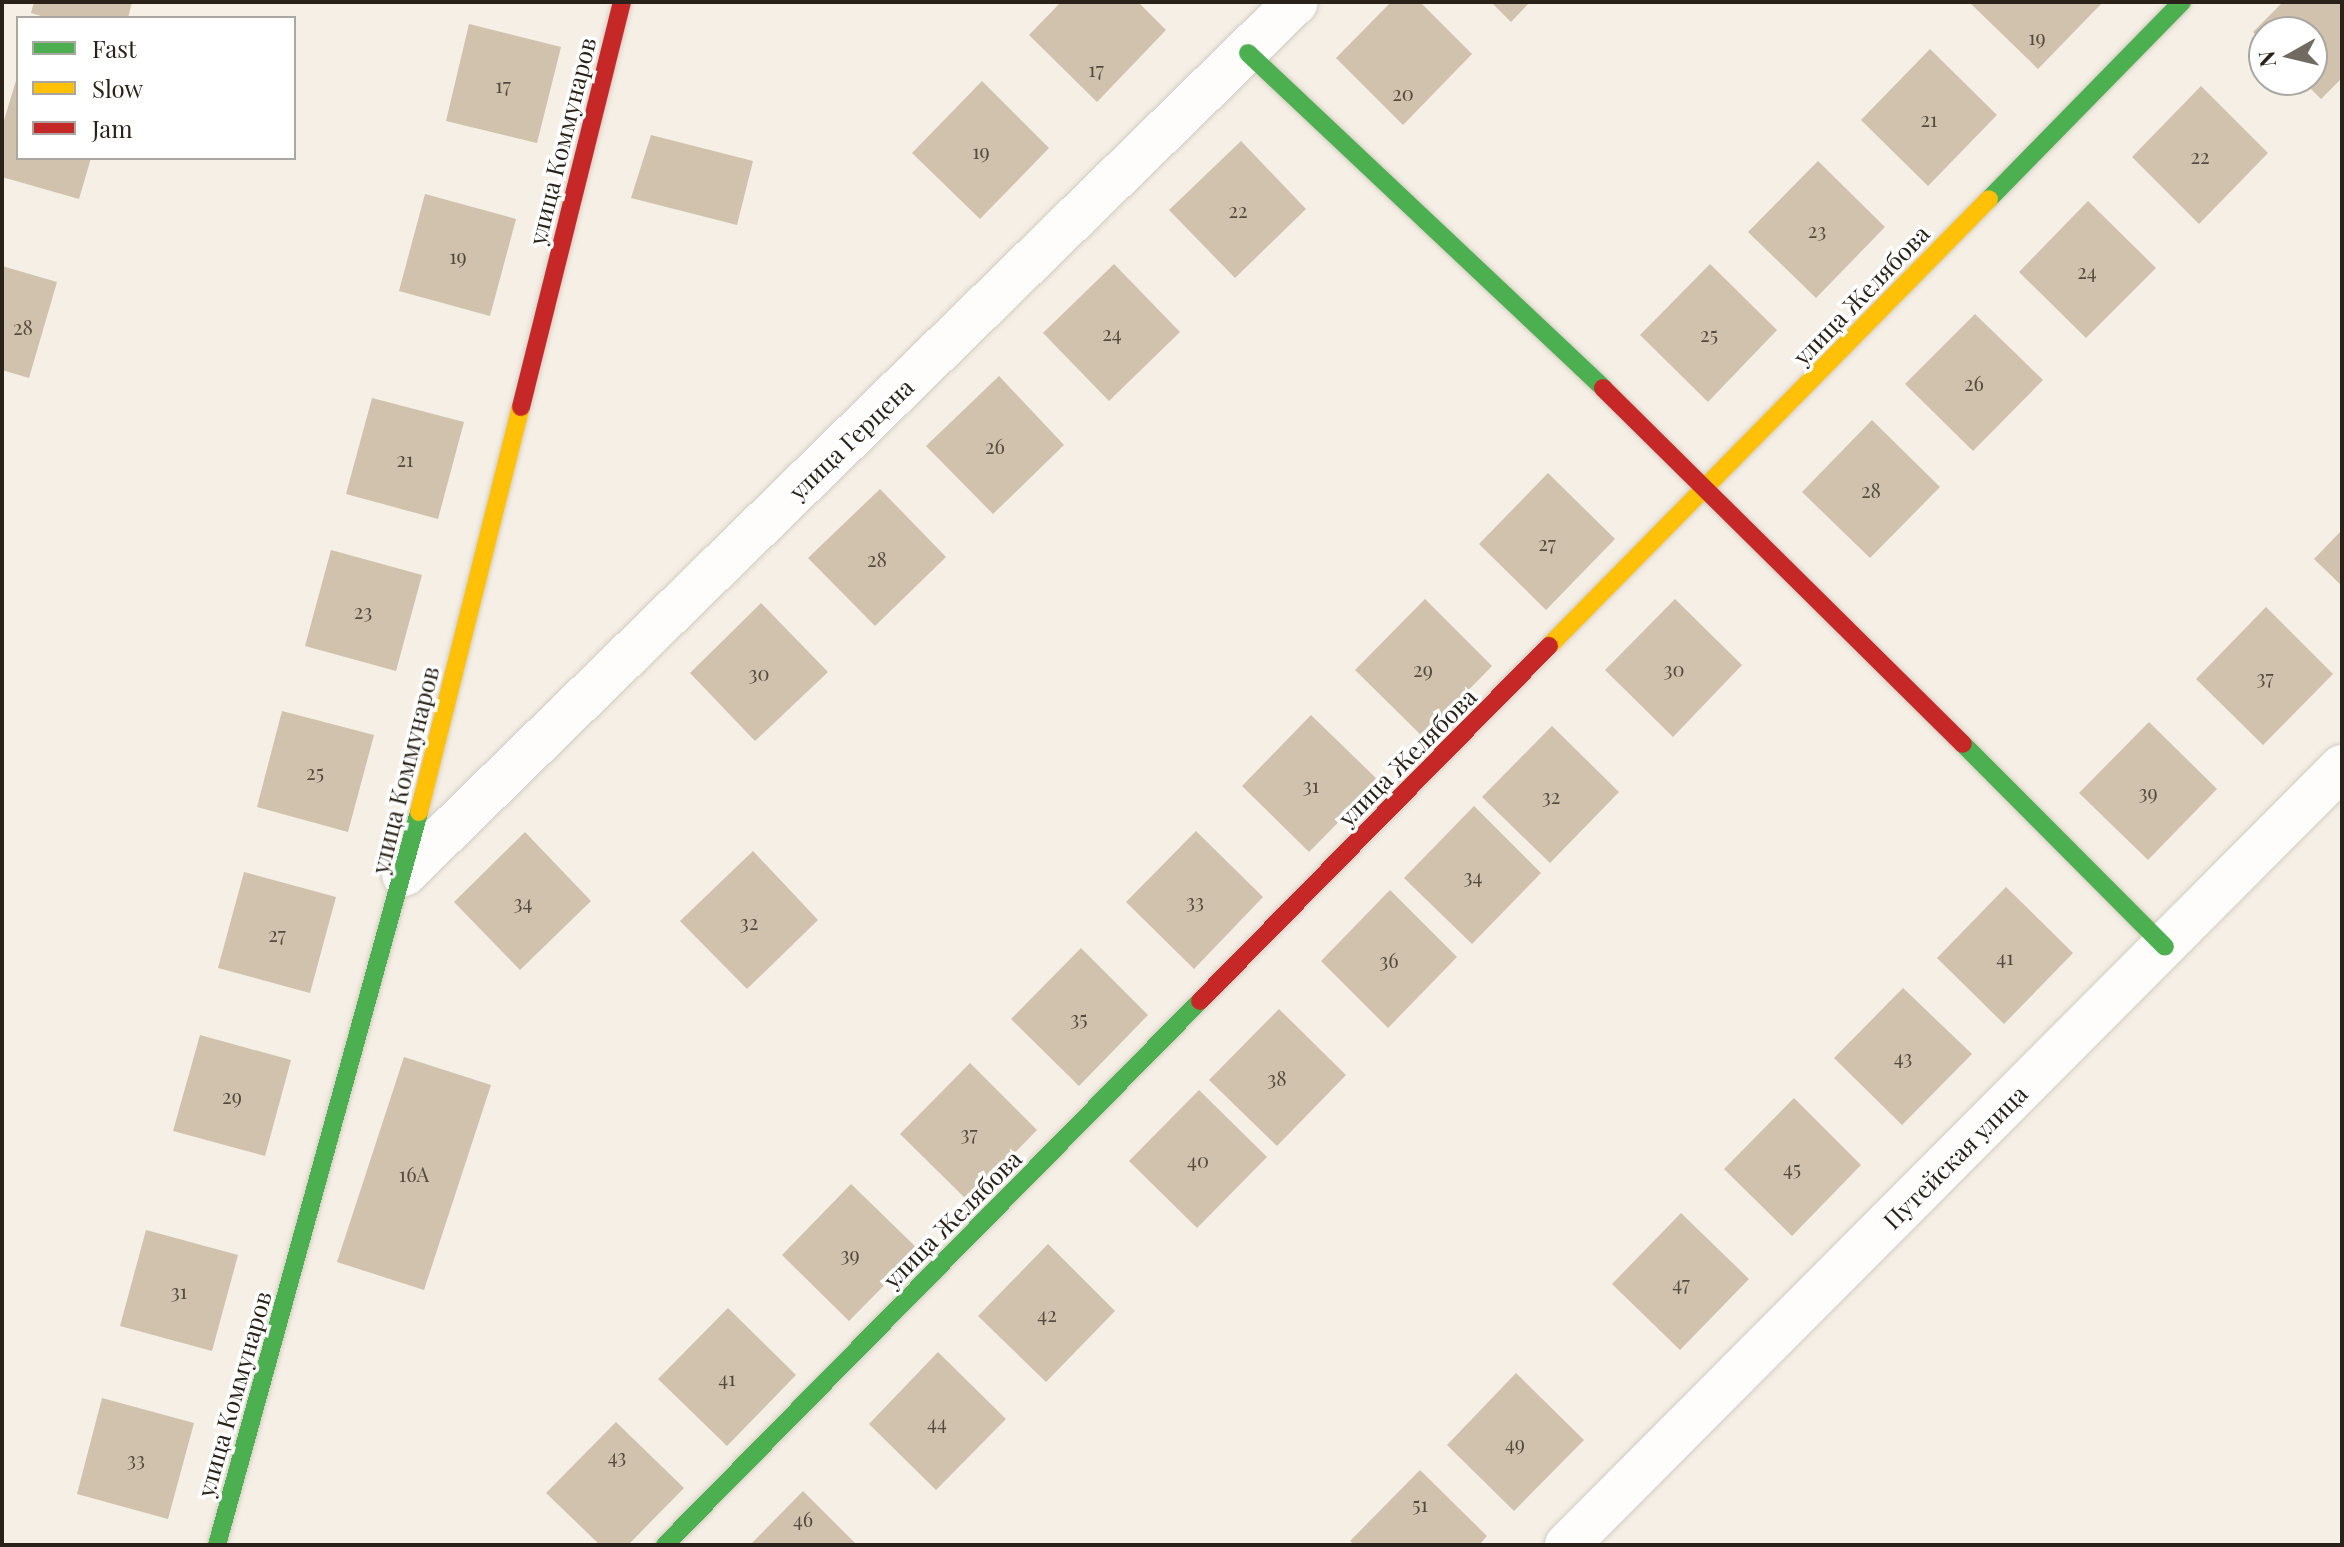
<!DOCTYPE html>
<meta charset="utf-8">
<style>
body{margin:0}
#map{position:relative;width:2344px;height:1547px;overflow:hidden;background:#f6efe5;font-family:"Playfair Display",serif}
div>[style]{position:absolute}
.building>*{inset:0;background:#d0c2ad}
.roads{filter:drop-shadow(0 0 2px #d3ccc2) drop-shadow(0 0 2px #d3ccc2)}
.street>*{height:44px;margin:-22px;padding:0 22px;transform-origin:22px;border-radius:22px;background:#fefdfb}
.fast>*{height:18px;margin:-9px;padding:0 9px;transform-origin:9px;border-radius:9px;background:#4caf50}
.slow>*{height:18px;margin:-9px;padding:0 9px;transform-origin:9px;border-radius:9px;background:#ffc107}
.jam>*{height:18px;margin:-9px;padding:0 9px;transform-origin:9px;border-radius:9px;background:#c62828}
span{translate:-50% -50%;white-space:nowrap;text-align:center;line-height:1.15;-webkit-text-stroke:7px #fff;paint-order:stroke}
.number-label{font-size:20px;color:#544a3d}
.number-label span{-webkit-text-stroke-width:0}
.street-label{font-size:24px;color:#2a2218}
.frame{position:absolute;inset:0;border:4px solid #2a2218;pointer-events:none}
.legend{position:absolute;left:16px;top:16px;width:280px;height:144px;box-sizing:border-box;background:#fff;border:2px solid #aaa7a3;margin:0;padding:10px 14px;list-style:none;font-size:24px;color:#2a2218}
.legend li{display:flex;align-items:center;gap:16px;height:40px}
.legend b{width:40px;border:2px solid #aaa7a3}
.north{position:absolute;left:2248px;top:16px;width:80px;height:80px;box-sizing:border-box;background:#fff;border:2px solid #aaa7a3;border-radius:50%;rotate:262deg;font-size:22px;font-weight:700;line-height:32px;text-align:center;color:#2a2218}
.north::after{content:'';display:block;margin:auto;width:28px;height:36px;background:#716a60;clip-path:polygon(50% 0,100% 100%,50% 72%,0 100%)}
</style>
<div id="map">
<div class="building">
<div style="clip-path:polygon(34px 2px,132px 2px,128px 18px,48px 18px,31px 13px)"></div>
<div style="clip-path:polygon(1061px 2px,1138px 2px,1166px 30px,1097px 102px,1029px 35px)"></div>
<div style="clip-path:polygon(1391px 2px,1420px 2px,1472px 54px,1403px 125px,1336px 58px)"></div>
<div style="clip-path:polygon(1491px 2px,1530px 2px,1511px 22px)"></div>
<div style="clip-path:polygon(1969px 2px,2103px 2px,2038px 69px)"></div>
<div style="clip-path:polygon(2283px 2px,2342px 2px,2342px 78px,2321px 99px,2302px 80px,2312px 80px,2312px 32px,2264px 32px,2264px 43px,2253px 32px)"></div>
<div style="clip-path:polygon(469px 24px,561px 47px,537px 143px,446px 121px)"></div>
<div style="clip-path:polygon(1930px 49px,1997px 115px,1928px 186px,1861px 120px)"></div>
<div style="clip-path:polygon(18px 74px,18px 158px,91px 158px,79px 199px,2px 177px,2px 127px)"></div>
<div style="clip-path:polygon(982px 81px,1049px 148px,980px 219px,912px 153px)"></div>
<div style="clip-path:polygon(2201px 86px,2268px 153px,2199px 224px,2132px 157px)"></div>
<div style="clip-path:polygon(651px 135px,753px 161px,737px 225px,631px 198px)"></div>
<div style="clip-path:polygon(1241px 141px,1306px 209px,1235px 278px,1169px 210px)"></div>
<div style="clip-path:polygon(1818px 161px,1885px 227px,1816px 298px,1748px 232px)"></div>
<div style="clip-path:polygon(425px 194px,516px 219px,490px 316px,399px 291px)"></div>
<div style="clip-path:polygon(2088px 201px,2156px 268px,2086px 338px,2019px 272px)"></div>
<div style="clip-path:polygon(1114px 264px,1180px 332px,1109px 401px,1043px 333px)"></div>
<div style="clip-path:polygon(1710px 264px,1777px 330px,1708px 402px,1640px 335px)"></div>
<div style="clip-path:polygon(2px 266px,57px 282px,29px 378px,2px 370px)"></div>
<div style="clip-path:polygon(1975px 314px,2043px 380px,1973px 451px,1905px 384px)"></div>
<div style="clip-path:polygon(999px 376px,1064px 445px,993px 514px,926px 446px)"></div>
<div style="clip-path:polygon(372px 398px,464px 422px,438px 519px,346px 494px)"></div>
<div style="clip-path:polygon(1872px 420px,1940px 487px,1870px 558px,1802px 492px)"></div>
<div style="clip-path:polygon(1548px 473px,1615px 539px,1546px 610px,1479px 544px)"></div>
<div style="clip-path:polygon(880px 489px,946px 557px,875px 626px,808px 558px)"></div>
<div style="clip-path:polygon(2342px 530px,2342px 586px,2314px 559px)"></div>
<div style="clip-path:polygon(331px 550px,422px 575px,396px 671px,305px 646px)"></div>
<div style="clip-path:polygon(1425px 599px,1492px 666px,1423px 737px,1355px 670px)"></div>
<div style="clip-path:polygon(1675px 599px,1742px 665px,1673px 737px,1605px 670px)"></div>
<div style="clip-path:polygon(761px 603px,828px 672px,755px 741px,690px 673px)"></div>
<div style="clip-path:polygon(2266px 607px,2333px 674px,2263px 745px,2196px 679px)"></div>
<div style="clip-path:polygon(282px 711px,374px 735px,348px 832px,257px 807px)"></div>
<div style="clip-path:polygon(1311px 715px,1379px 781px,1309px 852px,1242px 786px)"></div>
<div style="clip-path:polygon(2149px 722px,2217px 789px,2148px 860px,2079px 793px)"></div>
<div style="clip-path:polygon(1552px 726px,1619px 792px,1550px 863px,1482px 797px)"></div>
<div style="clip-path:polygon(1474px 806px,1541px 873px,1472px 944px,1404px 878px)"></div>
<div style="clip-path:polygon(1196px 831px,1263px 897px,1194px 969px,1126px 902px)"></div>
<div style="clip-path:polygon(525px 832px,591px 901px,520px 970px,454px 902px)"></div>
<div style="clip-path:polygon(753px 851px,818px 920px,747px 989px,680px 921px)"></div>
<div style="clip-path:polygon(244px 872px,336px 897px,310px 993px,218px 968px)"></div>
<div style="clip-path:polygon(2006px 887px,2073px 953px,2004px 1024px,1937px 958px)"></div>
<div style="clip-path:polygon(1390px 890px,1457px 957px,1388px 1028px,1321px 961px)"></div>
<div style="clip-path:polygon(1081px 948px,1148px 1015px,1079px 1086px,1011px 1019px)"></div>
<div style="clip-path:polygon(1903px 988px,1972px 1054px,1902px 1125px,1834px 1058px)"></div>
<div style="clip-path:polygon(1279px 1009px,1346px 1075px,1277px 1146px,1209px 1080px)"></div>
<div style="clip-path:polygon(200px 1035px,291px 1060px,265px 1156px,173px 1131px)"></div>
<div style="clip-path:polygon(404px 1057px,491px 1085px,424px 1290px,337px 1262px)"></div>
<div style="clip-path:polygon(970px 1063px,1037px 1130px,968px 1201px,900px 1134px)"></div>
<div style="clip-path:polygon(1199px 1090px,1267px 1157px,1197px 1228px,1129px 1161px)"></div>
<div style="clip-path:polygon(1794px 1098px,1861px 1165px,1792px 1236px,1724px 1169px)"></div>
<div style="clip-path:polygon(851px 1184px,919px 1250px,849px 1321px,782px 1255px)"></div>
<div style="clip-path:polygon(1681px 1213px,1749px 1279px,1680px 1350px,1612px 1284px)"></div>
<div style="clip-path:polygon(146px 1230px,238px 1255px,212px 1351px,120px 1326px)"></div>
<div style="clip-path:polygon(1048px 1244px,1115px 1311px,1046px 1382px,978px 1316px)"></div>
<div style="clip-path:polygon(728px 1308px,796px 1375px,727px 1446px,658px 1379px)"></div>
<div style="clip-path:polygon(938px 1352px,1006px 1419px,936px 1490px,869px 1424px)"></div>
<div style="clip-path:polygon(1516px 1373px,1584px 1440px,1514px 1511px,1447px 1445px)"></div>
<div style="clip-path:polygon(102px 1398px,194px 1423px,168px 1519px,77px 1494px)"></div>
<div style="clip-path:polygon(616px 1422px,684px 1488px,628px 1545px,600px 1545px,546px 1493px)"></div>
<div style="clip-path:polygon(1420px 1470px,1487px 1536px,1479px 1545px,1354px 1545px,1350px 1541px)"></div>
<div style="clip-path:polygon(803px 1491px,857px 1545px,750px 1545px)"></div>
</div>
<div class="roads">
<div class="street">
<div style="left:404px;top:874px;width:1247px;rotate:-44.35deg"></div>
<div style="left:1567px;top:1545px;width:1098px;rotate:-45.11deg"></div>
</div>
<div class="fast">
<div style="left:1248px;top:53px;width:488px;rotate:43.3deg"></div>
<div style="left:1989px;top:199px;width:276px;rotate:-45.6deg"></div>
<div style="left:1963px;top:744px;width:286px;rotate:45.1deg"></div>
<div style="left:217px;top:1545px;width:760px;rotate:-74.59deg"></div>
<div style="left:665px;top:1545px;width:763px;rotate:-45.48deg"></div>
</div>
<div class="slow">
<div style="left:1549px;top:646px;width:627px;rotate:-45.45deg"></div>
<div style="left:419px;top:812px;width:418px;rotate:-75.9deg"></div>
</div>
<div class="jam">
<div style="left:1603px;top:388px;width:506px;rotate:44.68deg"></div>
<div style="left:521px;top:407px;width:417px;rotate:-76deg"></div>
<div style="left:1200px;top:1001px;width:498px;rotate:-45.5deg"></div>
</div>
</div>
<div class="number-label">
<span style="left:2037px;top:36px">19</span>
<span style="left:1096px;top:68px">17</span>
<span style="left:503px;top:84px">17</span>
<span style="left:1403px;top:92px">20</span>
<span style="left:1929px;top:118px">21</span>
<span style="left:981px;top:150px">19</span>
<span style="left:2200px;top:155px">22</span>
<span style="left:1238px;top:209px">22</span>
<span style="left:1817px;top:229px">23</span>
<span style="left:458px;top:255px">19</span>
<span style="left:2087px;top:270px">24</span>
<span style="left:23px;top:326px">28</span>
<span style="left:1112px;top:332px">24</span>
<span style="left:1709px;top:333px">25</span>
<span style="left:1974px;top:382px">26</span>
<span style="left:995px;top:445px">26</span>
<span style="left:405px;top:458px">21</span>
<span style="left:1871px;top:489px">28</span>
<span style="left:1547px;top:542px">27</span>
<span style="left:877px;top:558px">28</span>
<span style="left:363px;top:610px">23</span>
<span style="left:1423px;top:668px">29</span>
<span style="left:1674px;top:668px">30</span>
<span style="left:759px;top:672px">30</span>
<span style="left:2265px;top:676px">37</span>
<span style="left:315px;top:771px">25</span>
<span style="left:1311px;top:784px">31</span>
<span style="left:2148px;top:791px">39</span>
<span style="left:1551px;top:795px">32</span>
<span style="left:1473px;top:875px">34</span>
<span style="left:1195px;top:900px">33</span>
<span style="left:523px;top:901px">34</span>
<span style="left:749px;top:921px">32</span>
<span style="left:277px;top:933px">27</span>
<span style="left:2005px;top:956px">41</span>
<span style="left:1389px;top:959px">36</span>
<span style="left:1079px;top:1017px">35</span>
<span style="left:1903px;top:1056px">43</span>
<span style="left:1277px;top:1077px">38</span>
<span style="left:232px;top:1095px">29</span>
<span style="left:969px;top:1132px">37</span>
<span style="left:1198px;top:1159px">40</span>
<span style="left:1792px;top:1167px">45</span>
<span style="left:414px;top:1173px">16А</span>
<span style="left:850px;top:1253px">39</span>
<span style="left:1681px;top:1282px">47</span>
<span style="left:179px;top:1290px">31</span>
<span style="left:1047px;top:1313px">42</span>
<span style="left:727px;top:1377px">41</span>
<span style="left:937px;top:1421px">44</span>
<span style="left:1515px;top:1442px">49</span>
<span style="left:617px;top:1455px">43</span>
<span style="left:136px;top:1458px">33</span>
<span style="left:1420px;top:1503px">51</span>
<span style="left:803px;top:1518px">46</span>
</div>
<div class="street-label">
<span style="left:562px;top:141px;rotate:-76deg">улица Коммунаров</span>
<span style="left:1861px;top:295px;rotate:-46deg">улица Желябова</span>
<span style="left:851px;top:439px;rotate:-44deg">улица Герцена</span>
<span style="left:1407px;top:757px;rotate:-45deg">улица Желябова</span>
<span style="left:405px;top:770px;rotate:-76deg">улица Коммунаров</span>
<span style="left:1955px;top:1157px;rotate:-45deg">Путейская улица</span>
<span style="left:952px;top:1219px;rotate:-45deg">улица Желябова</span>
<span style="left:234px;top:1394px;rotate:-74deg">улица Коммунаров</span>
</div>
<div class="frame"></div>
<ul class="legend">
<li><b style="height:10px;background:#4caf50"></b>Fast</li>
<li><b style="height:10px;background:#ffc107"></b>Slow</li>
<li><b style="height:10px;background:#c62828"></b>Jam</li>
</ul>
<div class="north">N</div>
</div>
